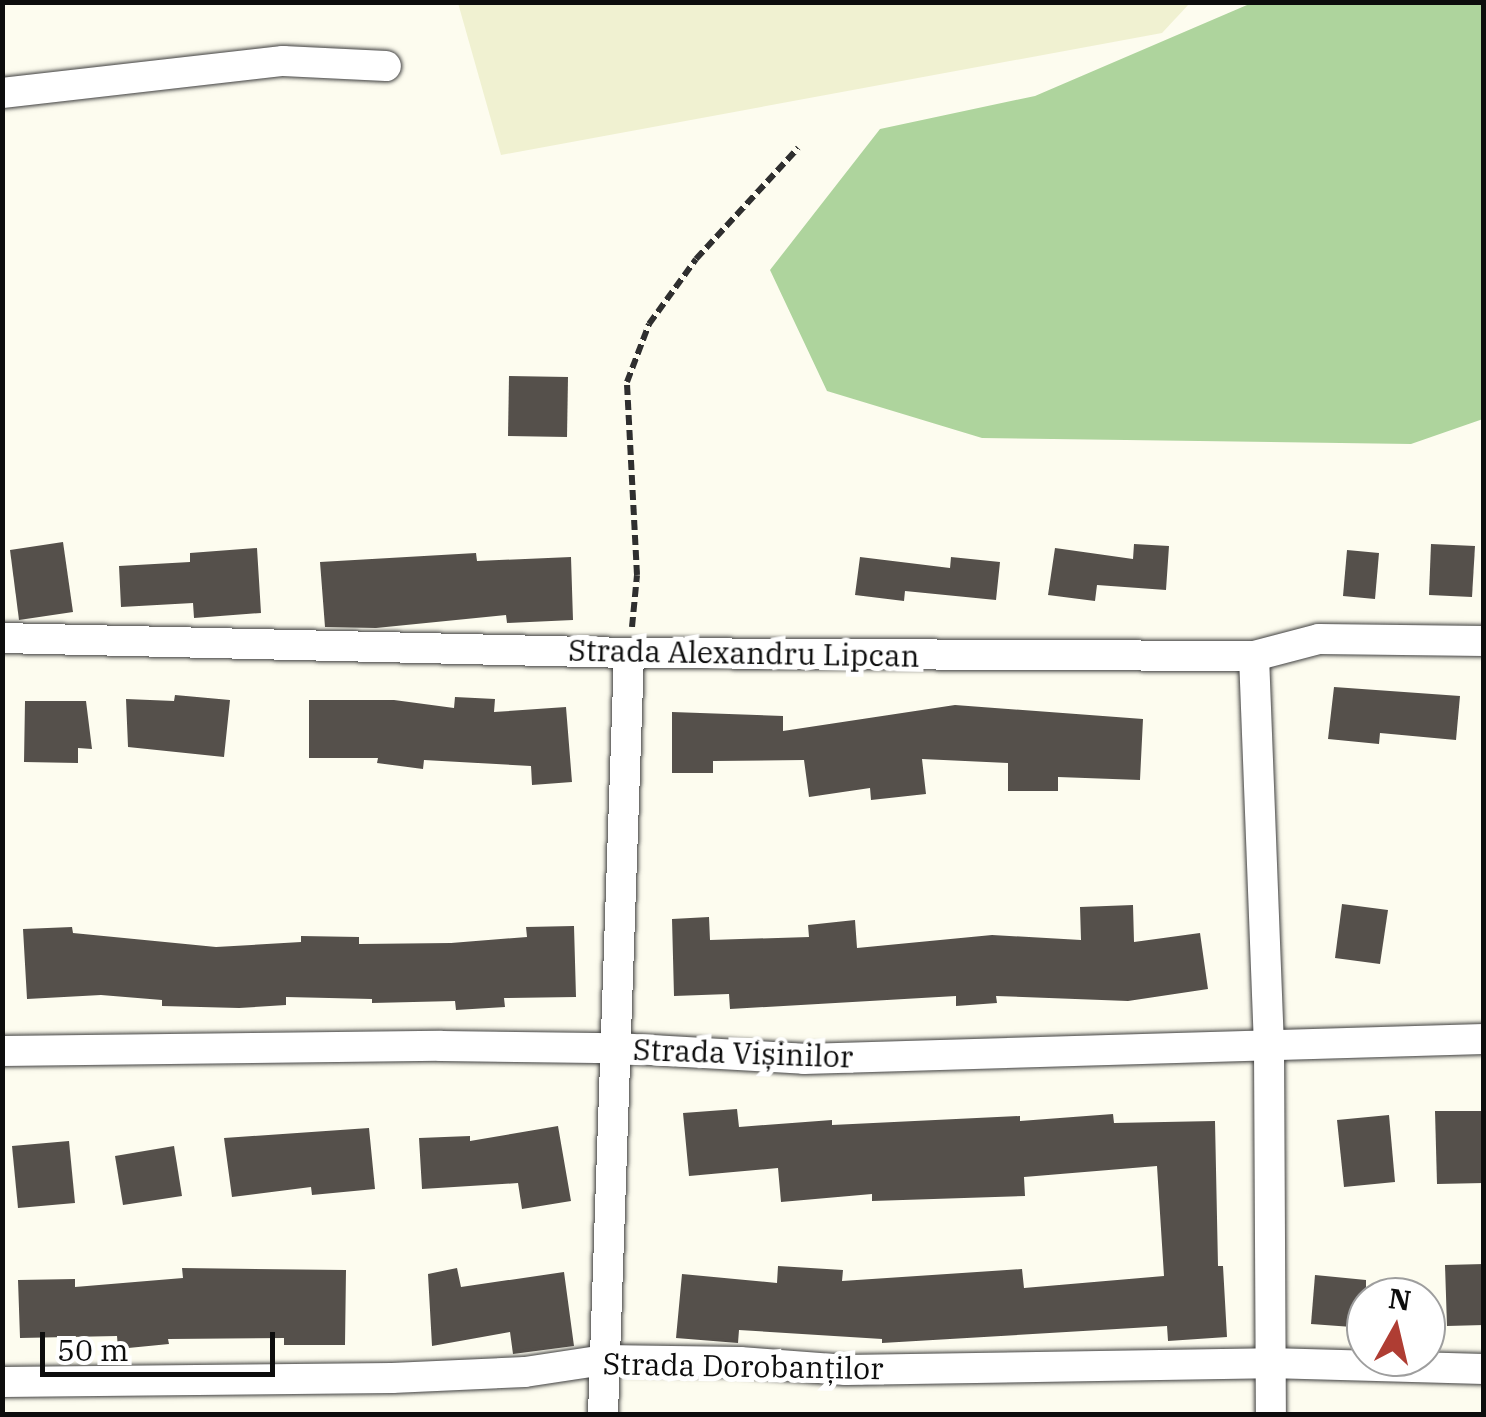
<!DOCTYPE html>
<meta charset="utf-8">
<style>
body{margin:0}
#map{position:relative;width:1486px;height:1417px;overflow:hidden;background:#fdfcef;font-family:"IBM Plex Serif",serif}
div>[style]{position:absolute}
.farmland>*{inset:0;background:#f0f1d1}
.forest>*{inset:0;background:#aed49d}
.building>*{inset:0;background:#55504b}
.path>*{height:6px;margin-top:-3px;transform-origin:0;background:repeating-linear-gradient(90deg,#2f2f2f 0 10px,transparent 0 15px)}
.roads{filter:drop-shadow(0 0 2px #404040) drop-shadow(0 0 2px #404040)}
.minor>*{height:30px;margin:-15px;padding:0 15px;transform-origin:15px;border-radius:15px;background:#fff}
span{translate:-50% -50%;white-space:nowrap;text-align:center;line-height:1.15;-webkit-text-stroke:10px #fff;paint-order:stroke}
.street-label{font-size:30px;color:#0d0d0d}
.frame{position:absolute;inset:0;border:5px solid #0d0d0d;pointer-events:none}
.north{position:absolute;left:1346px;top:1277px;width:100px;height:100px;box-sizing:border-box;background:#fff;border:2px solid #9e9e9e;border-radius:50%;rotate:8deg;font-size:28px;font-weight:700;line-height:40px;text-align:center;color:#0d0d0d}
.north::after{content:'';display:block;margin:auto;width:35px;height:45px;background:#af3d33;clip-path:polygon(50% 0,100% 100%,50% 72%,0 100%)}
.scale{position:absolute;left:40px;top:1332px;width:235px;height:45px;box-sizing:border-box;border:5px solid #0d0d0d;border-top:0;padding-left:12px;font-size:30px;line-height:35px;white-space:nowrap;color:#0d0d0d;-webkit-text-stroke:8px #fff;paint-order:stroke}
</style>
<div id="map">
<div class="farmland">
<div style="clip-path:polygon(458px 3px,458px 2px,1190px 3px,1162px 33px,501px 155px)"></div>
</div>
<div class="forest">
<div style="clip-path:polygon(1254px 2px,1483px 3px,1483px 419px,1411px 444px,982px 438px,827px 391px,770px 270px,880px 129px,1035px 96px)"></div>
</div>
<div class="building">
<div style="clip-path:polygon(509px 376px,568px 377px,567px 437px,508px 436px)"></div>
<div style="clip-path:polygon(63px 542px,73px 612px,19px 620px,10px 550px)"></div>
<div style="clip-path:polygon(1134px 544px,1169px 546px,1166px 590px,1097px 585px,1095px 601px,1048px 595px,1055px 548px,1133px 559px)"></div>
<div style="clip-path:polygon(1431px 544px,1475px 546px,1472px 597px,1429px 595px)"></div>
<div style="clip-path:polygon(257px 548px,261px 613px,194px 618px,193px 603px,121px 607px,119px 566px,190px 562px,190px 553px)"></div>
<div style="clip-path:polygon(1347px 550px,1379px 553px,1375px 599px,1343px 596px)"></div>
<div style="clip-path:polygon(476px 553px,477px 561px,571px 557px,573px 620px,507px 623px,506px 615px,376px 628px,325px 627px,320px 562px)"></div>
<div style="clip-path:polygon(860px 557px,950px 568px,951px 557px,1000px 562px,996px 600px,905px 591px,904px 601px,855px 595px)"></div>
<div style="clip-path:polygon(1334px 687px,1460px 696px,1456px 740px,1380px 733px,1379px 744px,1328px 739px)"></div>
<div style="clip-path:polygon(175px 695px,230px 700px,224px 757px,128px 747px,126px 699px,174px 701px)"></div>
<div style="clip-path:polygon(455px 697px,495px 699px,494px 712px,566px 707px,572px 782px,532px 785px,531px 766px,424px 760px,423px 769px,377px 763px,378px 758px,309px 758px,309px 700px,394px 700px,454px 708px)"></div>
<div style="clip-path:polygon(25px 701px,86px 701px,92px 749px,78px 748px,78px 763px,24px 762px)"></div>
<div style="clip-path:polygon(955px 705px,1143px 719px,1140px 780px,1058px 777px,1058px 791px,1008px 791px,1008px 763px,922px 759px,926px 794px,871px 800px,870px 788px,809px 797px,804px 760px,713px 761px,713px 773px,672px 773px,672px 712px,783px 716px,783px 731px)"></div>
<div style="clip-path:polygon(1342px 904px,1388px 910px,1380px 964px,1335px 958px)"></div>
<div style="clip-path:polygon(1133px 905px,1134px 942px,1200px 933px,1208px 989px,1128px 1001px,996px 996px,997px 1003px,956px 1006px,956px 996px,730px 1009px,729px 994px,674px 996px,672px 919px,709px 917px,710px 940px,809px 937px,808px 925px,855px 920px,857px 948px,992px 935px,1081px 940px,1080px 907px)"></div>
<div style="clip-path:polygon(574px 926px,576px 997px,504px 998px,505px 1007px,456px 1010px,455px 1001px,372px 1003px,372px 999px,286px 997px,286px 1005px,239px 1008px,162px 1006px,162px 1000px,101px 995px,27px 999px,23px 929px,72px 927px,73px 933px,216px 947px,301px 942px,301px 936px,359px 937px,359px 944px,451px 943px,527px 937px,526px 927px)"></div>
<div style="clip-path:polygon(737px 1109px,739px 1127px,832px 1120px,832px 1125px,1020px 1116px,1020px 1121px,1113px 1114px,1114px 1123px,1215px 1121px,1218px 1266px,1223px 1266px,1227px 1337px,1168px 1341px,1167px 1326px,882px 1343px,882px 1339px,739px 1330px,738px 1343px,676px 1338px,682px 1274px,777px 1283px,778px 1266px,843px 1270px,842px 1281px,1022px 1269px,1024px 1288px,1164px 1276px,1157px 1166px,1024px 1177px,1025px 1196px,872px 1201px,872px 1194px,781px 1202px,778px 1168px,689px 1176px,683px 1113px)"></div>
<div style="clip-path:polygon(1435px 1111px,1484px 1111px,1484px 1183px,1437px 1184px)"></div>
<div style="clip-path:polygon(1389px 1115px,1395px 1182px,1344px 1187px,1337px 1120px)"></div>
<div style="clip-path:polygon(558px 1126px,571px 1201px,522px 1209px,518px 1183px,422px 1189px,419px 1138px,470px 1136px,470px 1141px)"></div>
<div style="clip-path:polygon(369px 1128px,375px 1189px,312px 1195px,311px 1187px,232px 1197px,224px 1138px)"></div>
<div style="clip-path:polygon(69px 1141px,75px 1203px,18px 1208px,12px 1146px)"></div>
<div style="clip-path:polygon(174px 1146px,182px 1196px,123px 1205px,115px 1156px)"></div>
<div style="clip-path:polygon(1484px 1264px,1484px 1325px,1447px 1326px,1445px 1265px)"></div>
<div style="clip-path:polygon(182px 1268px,346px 1270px,345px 1345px,284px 1345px,284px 1338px,168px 1339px,169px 1344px,118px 1349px,117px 1336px,20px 1338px,18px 1280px,75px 1279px,75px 1287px,183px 1278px)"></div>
<div style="clip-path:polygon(457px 1268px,461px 1287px,564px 1272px,574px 1346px,513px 1354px,510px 1332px,432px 1346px,428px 1274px)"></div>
<div style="clip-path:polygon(1315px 1275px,1366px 1280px,1366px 1328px,1311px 1324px)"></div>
</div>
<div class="path">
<div style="left:632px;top:627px;width:52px;rotate:-84.5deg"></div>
<div style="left:637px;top:575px;width:193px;rotate:-93deg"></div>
<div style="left:627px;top:382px;width:62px;rotate:-69.2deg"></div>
<div style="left:649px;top:324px;width:80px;rotate:-54.1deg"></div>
<div style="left:696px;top:259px;width:151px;rotate:-47.4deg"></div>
</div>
<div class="roads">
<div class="minor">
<div style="left:2px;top:93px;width:283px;rotate:-6.5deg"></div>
<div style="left:283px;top:61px;width:103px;rotate:2.8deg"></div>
<div style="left:2px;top:638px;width:627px;rotate:1.37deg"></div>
<div style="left:629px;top:653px;width:625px;rotate:0.28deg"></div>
<div style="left:1254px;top:656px;width:67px;rotate:-14.7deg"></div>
<div style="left:1319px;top:639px;width:165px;rotate:0.7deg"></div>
<div style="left:1254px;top:656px;width:393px;rotate:87.8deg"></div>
<div style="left:1269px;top:1049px;width:365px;rotate:89.7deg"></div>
<div style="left:2px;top:1051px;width:439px;rotate:-0.7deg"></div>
<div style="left:441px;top:1046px;width:175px;rotate:0.7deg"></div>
<div style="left:616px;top:1048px;width:188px;rotate:3.3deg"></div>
<div style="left:804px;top:1059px;width:680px;rotate:-1.68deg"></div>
<div style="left:2px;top:1382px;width:390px;rotate:-0.6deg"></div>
<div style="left:392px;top:1378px;width:133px;rotate:-2.6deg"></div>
<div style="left:525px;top:1372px;width:80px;rotate:-8.6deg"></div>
<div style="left:604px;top:1360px;width:136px;rotate:0.8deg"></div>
<div style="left:740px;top:1362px;width:106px;rotate:4.3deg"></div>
<div style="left:846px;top:1370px;width:423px;rotate:-0.9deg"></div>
<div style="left:1269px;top:1363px;width:215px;rotate:1.6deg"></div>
<div style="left:603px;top:1414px;width:761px;rotate:-88.04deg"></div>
</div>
</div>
<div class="street-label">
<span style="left:744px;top:653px;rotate:1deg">Strada Alexandru Lipcan</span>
<span style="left:743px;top:1053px;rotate:2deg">Strada Vișinilor</span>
<span style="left:743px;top:1366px;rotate:1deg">Strada Dorobanților</span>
</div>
<div class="frame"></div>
<div class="north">N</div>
<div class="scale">50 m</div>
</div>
